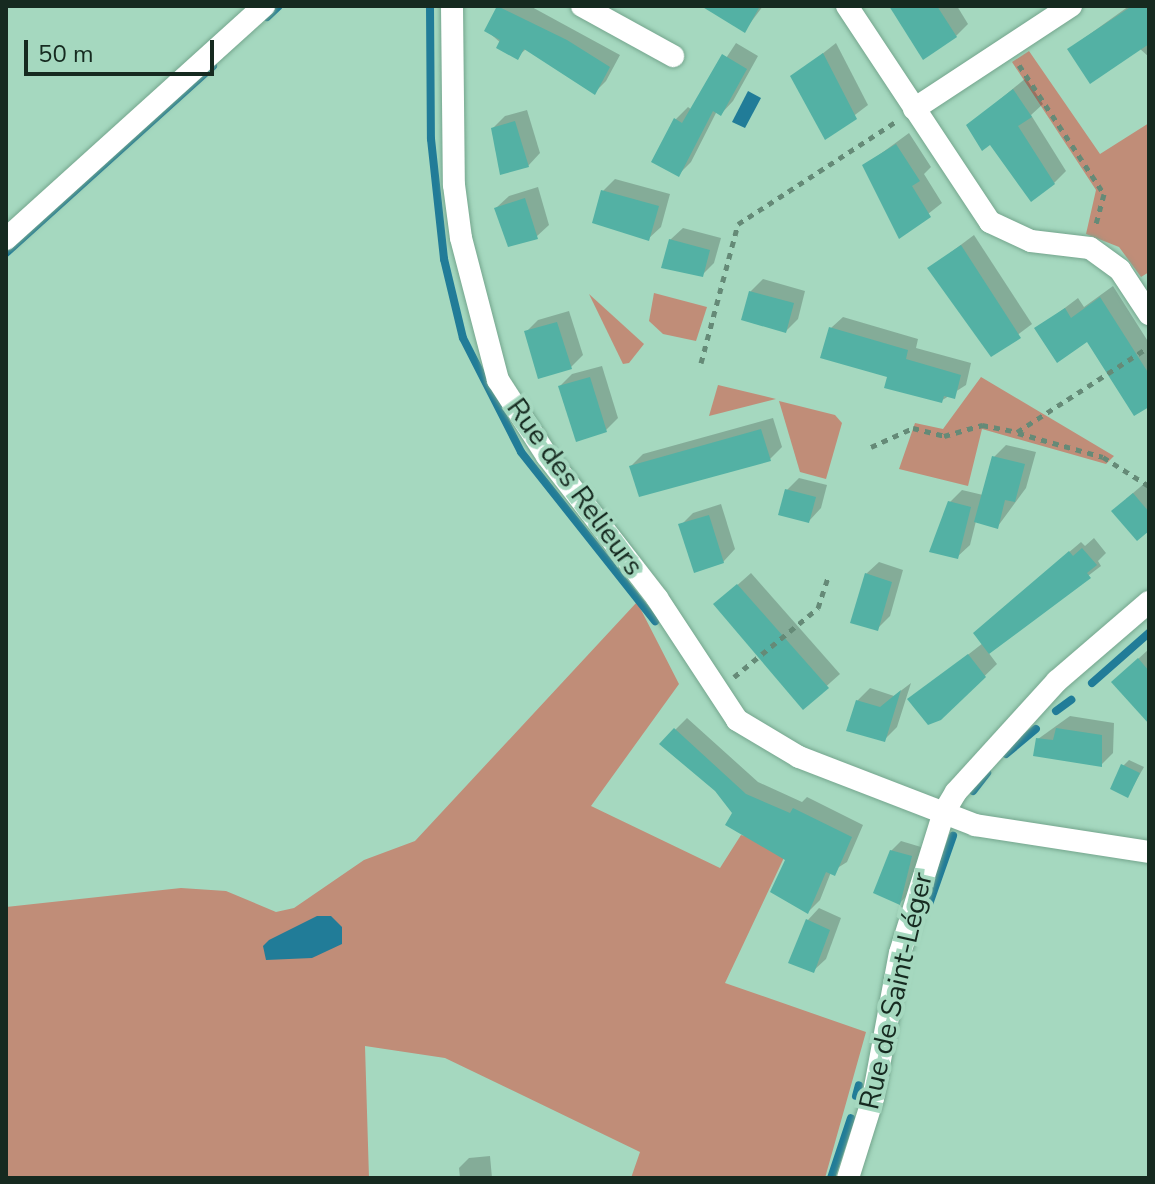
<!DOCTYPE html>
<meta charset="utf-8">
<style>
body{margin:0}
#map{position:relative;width:1155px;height:1184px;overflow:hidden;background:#a5d8bf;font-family:"Nunito Sans",sans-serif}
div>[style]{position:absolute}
.green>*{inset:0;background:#c08d78}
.water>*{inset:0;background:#217c98}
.shadow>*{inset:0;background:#0003}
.stream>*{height:8px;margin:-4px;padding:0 4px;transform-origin:4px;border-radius:4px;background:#217c98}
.building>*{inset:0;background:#53b1a4}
.path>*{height:5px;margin-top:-2.5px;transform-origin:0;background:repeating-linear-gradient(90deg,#658a77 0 6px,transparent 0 12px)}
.roads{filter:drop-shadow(0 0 2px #74a58d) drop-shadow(0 0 2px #74a58d)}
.minor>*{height:22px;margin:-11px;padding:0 11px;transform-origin:11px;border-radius:11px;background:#fff}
span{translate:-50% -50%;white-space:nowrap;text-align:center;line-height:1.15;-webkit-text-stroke:8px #a5d8bf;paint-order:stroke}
.street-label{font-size:28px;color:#162a20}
.frame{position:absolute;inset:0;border:8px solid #162a20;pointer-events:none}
.scale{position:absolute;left:24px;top:40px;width:190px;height:36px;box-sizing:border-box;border:4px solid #162a20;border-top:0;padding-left:10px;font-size:24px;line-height:28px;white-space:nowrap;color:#162a20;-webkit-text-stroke:6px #a5d8bf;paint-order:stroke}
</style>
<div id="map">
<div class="green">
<div style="clip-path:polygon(1029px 51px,1100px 154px,1149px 123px,1149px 272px,1141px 277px,1119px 247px,1086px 234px,1096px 190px,1012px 62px)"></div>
<div style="clip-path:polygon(654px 293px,707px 307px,696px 341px,663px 334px,649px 321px)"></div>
<div style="clip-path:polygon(589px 294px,644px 344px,629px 363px,623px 364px)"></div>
<div style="clip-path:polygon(981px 377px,1114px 456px,1106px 464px,982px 429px,968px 486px,899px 469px,915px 423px,943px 429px)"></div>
<div style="clip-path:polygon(718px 385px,776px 399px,709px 416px)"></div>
<div style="clip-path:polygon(779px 401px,835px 415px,842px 423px,826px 479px,800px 472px)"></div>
<div style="clip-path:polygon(637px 602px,679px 684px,591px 806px,720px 868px,741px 835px,789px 847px,725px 983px,866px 1032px,825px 1178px,631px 1178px,640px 1152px,445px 1058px,365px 1046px,369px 1178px,6px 1178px,6px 907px,181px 888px,226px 891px,276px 912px,294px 908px,364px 860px,415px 841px)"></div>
</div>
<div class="water">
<div style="clip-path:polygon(748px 91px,761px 98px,745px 128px,732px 122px)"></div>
<div style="clip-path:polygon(317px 916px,331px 916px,342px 927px,342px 944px,312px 958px,266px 960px,263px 946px,269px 940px)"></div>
</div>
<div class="shadow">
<div style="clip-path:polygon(500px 6px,530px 6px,620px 55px,606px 81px,595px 92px,526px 49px,517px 57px,486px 30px)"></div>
<div style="clip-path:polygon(723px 6px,763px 6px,745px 30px)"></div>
<div style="clip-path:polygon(892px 6px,957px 6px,968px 24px,956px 36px)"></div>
<div style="clip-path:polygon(1129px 6px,1149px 6px,1149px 57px,1139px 48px,1069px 49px)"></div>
<div style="clip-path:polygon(736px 43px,758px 56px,733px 101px,721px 114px,717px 111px,691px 162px,679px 174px,676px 119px,688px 107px,692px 110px)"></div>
<div style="clip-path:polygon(836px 43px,868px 105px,826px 137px,793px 77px)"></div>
<div style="clip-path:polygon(1026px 78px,1043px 104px,1031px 115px,1066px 171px,1054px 183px,968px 126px)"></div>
<div style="clip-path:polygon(527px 110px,540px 153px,528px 166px,493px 128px,505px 116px)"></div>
<div style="clip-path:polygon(909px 133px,931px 167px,924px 174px,942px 203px,900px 236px,864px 166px)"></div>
<div style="clip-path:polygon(615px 179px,670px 194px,661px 227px,648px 239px,603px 191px)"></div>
<div style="clip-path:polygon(538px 187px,549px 225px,536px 237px,496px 208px,509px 196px)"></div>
<div style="clip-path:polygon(683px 228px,721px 238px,714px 263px,702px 275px,670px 240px)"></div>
<div style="clip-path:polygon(974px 235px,1032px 324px,992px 354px,930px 268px)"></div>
<div style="clip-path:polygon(763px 279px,805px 291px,798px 319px,786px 331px,750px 292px)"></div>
<div style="clip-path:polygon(1113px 286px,1149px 343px,1149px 404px,1088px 339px,1037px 329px,1078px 298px,1084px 307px)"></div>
<div style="clip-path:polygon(569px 311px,583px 355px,570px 368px,526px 332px,538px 320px)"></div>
<div style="clip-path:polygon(843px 317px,918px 339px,916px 348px,971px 363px,966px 385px,941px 401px,889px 376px,831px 328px)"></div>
<div style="clip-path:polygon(602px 366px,618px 418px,606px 430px,560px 386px,572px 374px)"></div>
<div style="clip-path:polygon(773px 418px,782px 447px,770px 459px,631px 466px,643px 454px)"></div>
<div style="clip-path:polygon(1006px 445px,1036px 452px,1026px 488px,998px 526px,976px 521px,970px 545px,957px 557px,950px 502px,962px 490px,983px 495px,994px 457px)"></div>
<div style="clip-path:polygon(799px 478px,827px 485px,821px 508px,809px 521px,787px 490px)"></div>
<div style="clip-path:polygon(1146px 482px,1149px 486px,1149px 529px,1126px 499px)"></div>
<div style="clip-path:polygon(721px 504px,735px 549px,723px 562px,681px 525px,693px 513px)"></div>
<div style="clip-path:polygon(1094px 538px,1106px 553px,1098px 561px,1101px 566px,988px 652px,997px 664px,940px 719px,910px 700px,983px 643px,987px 622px,1081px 542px,1085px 546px)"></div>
<div style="clip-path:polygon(879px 562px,903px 570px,890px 616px,878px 628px,866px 574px)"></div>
<div style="clip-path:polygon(751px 573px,840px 674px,803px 707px,716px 604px)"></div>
<div style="clip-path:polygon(1149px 649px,1149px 714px,1126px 670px)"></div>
<div style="clip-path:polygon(911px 683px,897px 727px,884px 740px,857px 701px,870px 688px,894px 696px)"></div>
<div style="clip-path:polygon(1070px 716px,1114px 723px,1113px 753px,1101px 765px,1038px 739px)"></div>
<div style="clip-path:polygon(687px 718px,758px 782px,802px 802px,807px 797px,863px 825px,847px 862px,831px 872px,820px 900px,808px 912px,788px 859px,734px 813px,675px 730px)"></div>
<div style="clip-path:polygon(1129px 760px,1144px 767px,1128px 795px,1123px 766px)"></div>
<div style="clip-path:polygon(901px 841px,921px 847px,909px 893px,900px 903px,891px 851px)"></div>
<div style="clip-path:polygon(819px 908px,841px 918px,826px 959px,813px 971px,807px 921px)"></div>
<div style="clip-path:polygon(490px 1156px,492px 1178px,460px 1178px,459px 1168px,469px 1158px)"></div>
</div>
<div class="stream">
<div style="left:430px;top:6px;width:133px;rotate:89.6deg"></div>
<div style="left:431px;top:139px;width:121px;rotate:83.8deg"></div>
<div style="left:444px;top:259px;width:81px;rotate:76.5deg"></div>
<div style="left:463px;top:338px;width:128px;rotate:63deg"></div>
<div style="left:521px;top:452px;width:216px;rotate:51.6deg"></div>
<div style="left:267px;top:17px;width:16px;rotate:-43deg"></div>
<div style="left:6px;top:253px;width:279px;rotate:-42.1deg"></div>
<div style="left:1092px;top:683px;width:76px;rotate:-41.3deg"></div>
<div style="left:1056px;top:711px;width:19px;rotate:-36deg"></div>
<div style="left:1006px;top:754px;width:39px;rotate:-40deg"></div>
<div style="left:973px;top:791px;width:23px;rotate:-52deg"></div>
<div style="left:926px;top:913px;width:82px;rotate:-70.7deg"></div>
<div style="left:856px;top:1096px;width:11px;rotate:-75deg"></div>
<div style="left:831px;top:1178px;width:63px;rotate:-71.6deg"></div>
</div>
<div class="building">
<div style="clip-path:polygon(497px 6px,567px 40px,610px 67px,595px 95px,524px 49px,518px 60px,496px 48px,500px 40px,484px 31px)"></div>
<div style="clip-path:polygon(701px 6px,760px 6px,745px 33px)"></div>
<div style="clip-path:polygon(889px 6px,937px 6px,957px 37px,923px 60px)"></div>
<div style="clip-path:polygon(1132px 6px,1149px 6px,1149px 44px,1090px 84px,1067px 49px)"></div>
<div style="clip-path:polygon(823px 53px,857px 119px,825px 140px,790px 76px)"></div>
<div style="clip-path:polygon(722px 54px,747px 69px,721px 116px,713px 111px,679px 177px,651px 162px,674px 118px,682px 123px)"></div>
<div style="clip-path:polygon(1013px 89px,1032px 117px,1018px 126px,1055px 184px,1031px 202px,990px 145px,982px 151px,966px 125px)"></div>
<div style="clip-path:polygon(515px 121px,529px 167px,500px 175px,491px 128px)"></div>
<div style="clip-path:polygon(896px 144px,920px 181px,912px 186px,931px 217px,899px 239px,862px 165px)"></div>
<div style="clip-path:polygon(601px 190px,659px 206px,649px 241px,592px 223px)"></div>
<div style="clip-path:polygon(525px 198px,538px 239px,508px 247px,494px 208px)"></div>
<div style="clip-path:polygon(669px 239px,710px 250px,703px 277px,661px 268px)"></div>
<div style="clip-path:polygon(961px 245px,1021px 338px,991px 357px,927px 268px)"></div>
<div style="clip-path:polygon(749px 291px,794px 303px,786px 333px,741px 320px)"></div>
<div style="clip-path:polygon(1100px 297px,1149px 374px,1149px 407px,1134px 416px,1087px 342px,1057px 363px,1034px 328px,1065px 308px,1071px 318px)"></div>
<div style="clip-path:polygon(557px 322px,572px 369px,538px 379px,524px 331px)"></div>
<div style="clip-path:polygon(829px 327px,908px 350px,906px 359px,961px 375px,955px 399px,944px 396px,942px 403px,884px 388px,887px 377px,820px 358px)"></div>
<div style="clip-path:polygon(590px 377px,607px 432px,576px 442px,558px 386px)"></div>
<div style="clip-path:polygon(761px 429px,771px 461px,639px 497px,629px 466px)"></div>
<div style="clip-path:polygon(992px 456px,1025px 464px,1015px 502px,1005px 500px,998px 529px,974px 522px)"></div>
<div style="clip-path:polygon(785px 489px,816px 497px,809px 523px,778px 515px)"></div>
<div style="clip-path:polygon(1133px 493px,1149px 512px,1149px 531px,1137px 541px,1111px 511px)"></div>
<div style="clip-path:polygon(948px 501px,971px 507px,958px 559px,929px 552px)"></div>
<div style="clip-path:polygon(709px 515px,724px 563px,694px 573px,678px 524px)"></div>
<div style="clip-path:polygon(1082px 548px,1097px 565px,1087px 573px,1091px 578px,989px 654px,973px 633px,1069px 551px,1073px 556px)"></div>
<div style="clip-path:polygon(865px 573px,892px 582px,878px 631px,850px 623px)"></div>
<div style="clip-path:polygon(737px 584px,829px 688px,803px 710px,713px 604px)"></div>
<div style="clip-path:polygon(968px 654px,986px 677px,941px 720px,928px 725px,907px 699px)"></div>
<div style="clip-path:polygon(1138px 658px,1149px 671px,1149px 724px,1111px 682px)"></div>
<div style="clip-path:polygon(901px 690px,885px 742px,846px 731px,856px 700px,880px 707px)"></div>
<div style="clip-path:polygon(674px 728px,746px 794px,790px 813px,793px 808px,852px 837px,835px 876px,826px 872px,808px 914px,770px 892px,785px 860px,725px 825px,732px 813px,715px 791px,659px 744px)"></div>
<div style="clip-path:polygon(1056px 728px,1102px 735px,1102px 767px,1033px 756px,1036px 738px,1053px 740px)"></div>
<div style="clip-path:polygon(1121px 764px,1140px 773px,1128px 798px,1110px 789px)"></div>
<div style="clip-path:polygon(890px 850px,912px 856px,900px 905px,873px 893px)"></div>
<div style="clip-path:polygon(806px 919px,830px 930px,814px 973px,788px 963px)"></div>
</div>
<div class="path">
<div style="left:1019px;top:65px;width:154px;rotate:56.6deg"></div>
<div style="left:1104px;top:194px;width:35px;rotate:105deg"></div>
<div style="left:701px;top:363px;width:144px;rotate:-75.1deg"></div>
<div style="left:738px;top:224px;width:191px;rotate:-33deg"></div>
<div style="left:1018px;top:433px;width:88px;rotate:15.8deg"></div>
<div style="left:1103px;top:457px;width:54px;rotate:32.2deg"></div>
<div style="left:871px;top:447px;width:46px;rotate:-24.3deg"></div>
<div style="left:913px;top:428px;width:32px;rotate:14deg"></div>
<div style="left:944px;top:436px;width:40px;rotate:-16deg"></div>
<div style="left:982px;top:425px;width:36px;rotate:11deg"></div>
<div style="left:1017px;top:432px;width:157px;rotate:-32.8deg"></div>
<div style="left:734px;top:677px;width:109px;rotate:-39.4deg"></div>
<div style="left:818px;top:608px;width:35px;rotate:-72deg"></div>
</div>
<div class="roads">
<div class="minor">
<div style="left:452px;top:6px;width:179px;rotate:89.4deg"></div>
<div style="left:454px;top:185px;width:53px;rotate:82.5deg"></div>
<div style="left:461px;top:238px;width:147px;rotate:75.4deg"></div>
<div style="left:498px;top:380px;width:90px;rotate:57.2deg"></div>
<div style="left:547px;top:456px;width:180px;rotate:52.2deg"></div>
<div style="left:657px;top:598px;width:146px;rotate:56.7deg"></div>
<div style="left:737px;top:720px;width:72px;rotate:30.8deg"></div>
<div style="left:799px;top:757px;width:189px;rotate:21.1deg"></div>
<div style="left:975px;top:825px;width:176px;rotate:8.8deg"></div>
<div style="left:582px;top:6px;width:104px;rotate:28.8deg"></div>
<div style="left:847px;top:6px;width:259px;rotate:56.5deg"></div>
<div style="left:990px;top:222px;width:45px;rotate:24.9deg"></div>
<div style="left:1031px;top:241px;width:59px;rotate:6.8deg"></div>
<div style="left:1090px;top:248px;width:37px;rotate:36deg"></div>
<div style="left:1120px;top:270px;width:53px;rotate:56.6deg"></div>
<div style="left:914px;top:109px;width:188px;rotate:-33.3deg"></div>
<div style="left:6px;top:239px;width:348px;rotate:-42.1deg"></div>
<div style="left:848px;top:1178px;width:84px;rotate:-72.6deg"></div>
<div style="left:873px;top:1098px;width:147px;rotate:-79.5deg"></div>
<div style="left:900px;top:953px;width:148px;rotate:-72.7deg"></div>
<div style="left:944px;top:812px;width:23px;rotate:-59deg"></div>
<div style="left:956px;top:792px;width:150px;rotate:-47.7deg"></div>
<div style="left:1057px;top:681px;width:121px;rotate:-40.7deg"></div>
</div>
</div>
<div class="street-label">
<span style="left:575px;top:487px;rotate:54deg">Rue des Relieurs</span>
<span style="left:896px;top:991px;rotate:-77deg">Rue de Saint-Léger</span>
</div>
<div class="frame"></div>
<div class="scale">50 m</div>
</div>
